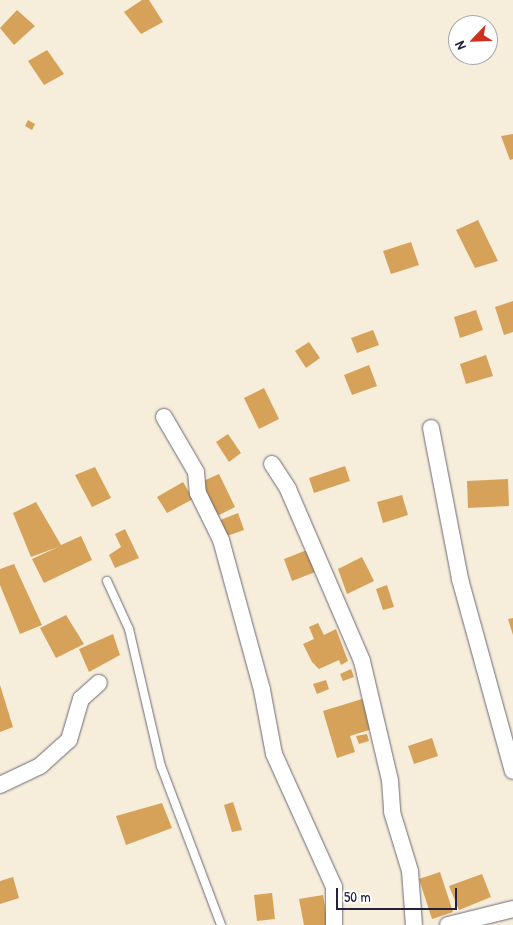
<!DOCTYPE html>
<style>
body{margin:0}
#map{position:relative;width:513px;height:925px;overflow:hidden;background:#f6eddb;font-family:"Patrick Hand",sans-serif}
div>[style]{position:absolute}
.building>*{inset:0;background:#d6a259}
.roads{filter:drop-shadow(0 0 1px #6c6973) drop-shadow(0 0 1px #6c6973)}
.lane>*{height:8px;margin:-4px;padding:0 4px;transform-origin:4px;border-radius:4px;background:#fff}
.street>*{height:16px;margin:-8px;padding:0 8px;transform-origin:8px;border-radius:8px;background:#fff}
span{translate:-50% -50%;white-space:nowrap;text-align:center;line-height:1.15;-webkit-text-stroke:5px #fff;paint-order:stroke}
.north{position:absolute;left:448px;top:15px;width:50px;height:50px;box-sizing:border-box;background:#fff;border:1px solid #a7a7b1;border-radius:50%;rotate:246deg;font-size:14px;font-weight:700;line-height:20px;text-align:center;color:#22223b}
.north::after{content:'';display:block;margin:auto;width:18px;height:22px;background:#c8321e;clip-path:polygon(50% 0,100% 100%,50% 72%,0 100%)}
.scale{position:absolute;left:336px;top:888px;width:121px;height:22px;box-sizing:border-box;border:2px solid #22223b;border-top:0;padding-left:6px;font-size:15px;line-height:18px;white-space:nowrap;color:#22223b;-webkit-text-stroke:4px #fff;paint-order:stroke}
</style>
<div id="map">
<div class="building">
<div style="clip-path:polygon(142px 0,149px 0,163px 22px,141px 34px,124px 12px)"></div>
<div style="clip-path:polygon(17px 10px,35px 26px,14px 45px,0 28px)"></div>
<div style="clip-path:polygon(47px 50px,64px 74px,44px 85px,28px 61px)"></div>
<div style="clip-path:polygon(28px 120px,35px 124px,32px 130px,25px 126px)"></div>
<div style="clip-path:polygon(513px 134px,513px 159px,510px 160px,501px 136px)"></div>
<div style="clip-path:polygon(478px 220px,498px 261px,475px 268px,456px 230px)"></div>
<div style="clip-path:polygon(411px 242px,419px 265px,391px 274px,383px 251px)"></div>
<div style="clip-path:polygon(513px 301px,513px 332px,504px 335px,495px 307px)"></div>
<div style="clip-path:polygon(476px 310px,483px 330px,460px 338px,454px 317px)"></div>
<div style="clip-path:polygon(373px 330px,379px 345px,357px 353px,351px 338px)"></div>
<div style="clip-path:polygon(309px 342px,320px 358px,306px 368px,295px 351px)"></div>
<div style="clip-path:polygon(486px 355px,493px 376px,466px 384px,460px 364px)"></div>
<div style="clip-path:polygon(369px 365px,377px 386px,352px 395px,344px 375px)"></div>
<div style="clip-path:polygon(264px 388px,279px 419px,259px 429px,244px 398px)"></div>
<div style="clip-path:polygon(228px 434px,241px 453px,229px 462px,216px 442px)"></div>
<div style="clip-path:polygon(345px 466px,350px 481px,314px 493px,309px 478px)"></div>
<div style="clip-path:polygon(95px 467px,111px 498px,92px 507px,75px 475px)"></div>
<div style="clip-path:polygon(219px 474px,235px 507px,217px 516px,201px 482px)"></div>
<div style="clip-path:polygon(508px 479px,509px 506px,468px 508px,467px 481px)"></div>
<div style="clip-path:polygon(183px 482px,193px 499px,167px 513px,157px 497px)"></div>
<div style="clip-path:polygon(402px 495px,408px 515px,383px 523px,377px 502px)"></div>
<div style="clip-path:polygon(36px 502px,61px 545px,81px 536px,92px 560px,44px 583px,32px 559px,58px 547px,31px 557px,13px 513px)"></div>
<div style="clip-path:polygon(238px 513px,244px 530px,224px 537px,218px 521px)"></div>
<div style="clip-path:polygon(125px 529px,139px 558px,115px 568px,109px 555px,121px 547px,115px 534px)"></div>
<div style="clip-path:polygon(307px 550px,315px 572px,292px 581px,284px 559px)"></div>
<div style="clip-path:polygon(362px 557px,374px 581px,347px 594px,338px 569px)"></div>
<div style="clip-path:polygon(14px 564px,42px 625px,20px 634px,0 585px,0 569px)"></div>
<div style="clip-path:polygon(387px 585px,394px 607px,383px 610px,376px 589px)"></div>
<div style="clip-path:polygon(66px 615px,84px 644px,56px 658px,40px 628px)"></div>
<div style="clip-path:polygon(513px 618px,513px 635px,508px 619px)"></div>
<div style="clip-path:polygon(318px 623px,324px 635px,336px 629px,348px 661px,341px 665px,339px 660px,319px 669px,312px 662px,303px 644px,314px 639px,309px 627px)"></div>
<div style="clip-path:polygon(113px 634px,120px 655px,89px 672px,79px 649px)"></div>
<div style="clip-path:polygon(351px 669px,354px 677px,343px 681px,340px 674px)"></div>
<div style="clip-path:polygon(326px 680px,329px 689px,317px 694px,313px 684px)"></div>
<div style="clip-path:polygon(0 685px,13px 727px,0 732px)"></div>
<div style="clip-path:polygon(362px 699px,372px 729px,350px 736px,355px 752px,337px 758px,323px 711px)"></div>
<div style="clip-path:polygon(367px 734px,369px 741px,359px 744px,356px 736px)"></div>
<div style="clip-path:polygon(432px 738px,438px 756px,414px 764px,408px 746px)"></div>
<div style="clip-path:polygon(233px 802px,242px 830px,232px 832px,224px 805px)"></div>
<div style="clip-path:polygon(162px 803px,172px 828px,126px 845px,116px 816px)"></div>
<div style="clip-path:polygon(440px 872px,453px 912px,432px 919px,419px 879px)"></div>
<div style="clip-path:polygon(482px 874px,491px 897px,459px 910px,449px 886px)"></div>
<div style="clip-path:polygon(13px 877px,19px 898px,0 904px,0 881px)"></div>
<div style="clip-path:polygon(272px 893px,275px 919px,257px 921px,254px 895px)"></div>
<div style="clip-path:polygon(323px 895px,328px 925px,304px 925px,299px 899px)"></div>
</div>
<div class="roads">
<div class="lane">
<div style="left:107px;top:581px;width:53px;rotate:65.4deg"></div>
<div style="left:129px;top:629px;width:141px;rotate:76.9deg"></div>
<div style="left:161px;top:766px;width:170px;rotate:69.3deg"></div>
</div>
<div class="street">
<div style="left:164px;top:417px;width:64px;rotate:59.8deg"></div>
<div style="left:196px;top:472px;width:21px;rotate:85deg"></div>
<div style="left:198px;top:493px;width:52px;rotate:63.9deg"></div>
<div style="left:221px;top:540px;width:156px;rotate:74.7deg"></div>
<div style="left:262px;top:690px;width:65px;rotate:79.4deg"></div>
<div style="left:274px;top:754px;width:146px;rotate:65.7deg"></div>
<div style="left:334px;top:887px;width:38px;rotate:90deg"></div>
<div style="left:431px;top:428px;width:154px;rotate:79.1deg"></div>
<div style="left:460px;top:579px;width:199px;rotate:74.6deg"></div>
<div style="left:272px;top:464px;width:30px;rotate:57deg"></div>
<div style="left:288px;top:489px;width:187px;rotate:66.7deg"></div>
<div style="left:362px;top:661px;width:122px;rotate:76.8deg"></div>
<div style="left:390px;top:780px;width:32px;rotate:86deg"></div>
<div style="left:392px;top:812px;width:62px;rotate:73deg"></div>
<div style="left:410px;top:871px;width:54px;rotate:85.8deg"></div>
<div style="left:0;top:785px;width:44px;rotate:-25.4deg"></div>
<div style="left:40px;top:766px;width:39px;rotate:-42deg"></div>
<div style="left:69px;top:740px;width:43px;rotate:-73.7deg"></div>
<div style="left:81px;top:699px;width:24px;rotate:-42deg"></div>
<div style="left:448px;top:925px;width:67px;rotate:-13.8deg"></div>
</div>
</div>
<div class="north">N</div>
<div class="scale">50 m</div>
</div>
